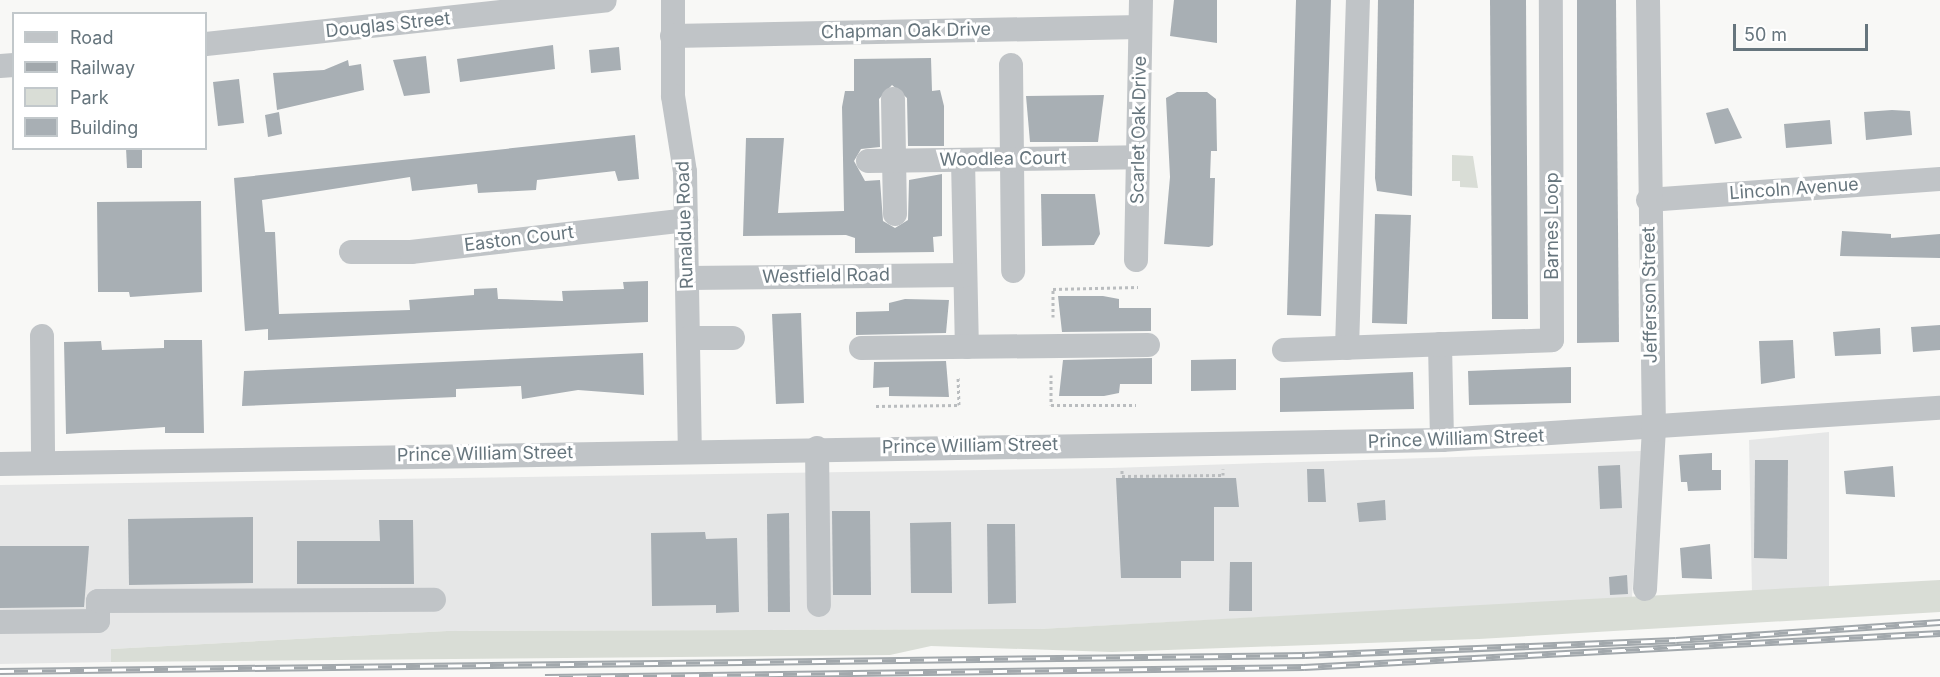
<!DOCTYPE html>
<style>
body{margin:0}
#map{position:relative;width:1940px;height:677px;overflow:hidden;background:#f8f8f6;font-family:Inter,sans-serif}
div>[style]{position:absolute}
.built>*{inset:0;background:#e6e7e7}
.green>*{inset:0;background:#d9ddd6}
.building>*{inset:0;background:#a8afb4}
.path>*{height:3px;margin-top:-1.5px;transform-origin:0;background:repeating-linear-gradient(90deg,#babdbf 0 3px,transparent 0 6px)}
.minor>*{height:24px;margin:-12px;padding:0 12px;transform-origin:12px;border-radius:12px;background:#c0c4c7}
.rail>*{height:7px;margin-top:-3.5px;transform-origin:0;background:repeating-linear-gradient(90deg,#fff 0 14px,#a2a8ac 0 28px);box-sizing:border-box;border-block:2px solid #a2a8ac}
span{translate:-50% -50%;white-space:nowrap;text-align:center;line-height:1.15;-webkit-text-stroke:6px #fff;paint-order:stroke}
.street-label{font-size:18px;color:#66757d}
.legend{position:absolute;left:12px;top:12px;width:195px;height:138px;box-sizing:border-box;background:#fff;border:2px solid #c2c8cb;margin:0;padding:8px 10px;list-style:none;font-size:18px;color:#66757d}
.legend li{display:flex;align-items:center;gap:12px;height:30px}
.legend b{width:30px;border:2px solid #c2c8cb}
.scale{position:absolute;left:1733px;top:24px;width:135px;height:27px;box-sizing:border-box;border:3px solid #66757d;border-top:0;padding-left:8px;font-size:18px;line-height:21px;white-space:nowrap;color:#66757d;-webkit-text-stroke:4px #fff;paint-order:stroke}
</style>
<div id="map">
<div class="built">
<div style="clip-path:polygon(1829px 432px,1829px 590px,1752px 593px,1749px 440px)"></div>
<div style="clip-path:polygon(1641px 451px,1632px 598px,1039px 629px,447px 631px,111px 649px,111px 662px,0 664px,0 485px,1111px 468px)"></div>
</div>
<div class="green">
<div style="clip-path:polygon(1452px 155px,1473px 156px,1478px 188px,1460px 187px,1460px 181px,1452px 181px)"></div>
<div style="clip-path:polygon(1940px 580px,1940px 612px,1479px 639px,1112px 652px,931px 646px,890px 655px,111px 662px,111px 649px,447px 631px,1039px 629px)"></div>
</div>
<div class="building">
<div style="clip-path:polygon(1174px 0,1217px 0,1217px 43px,1170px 36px)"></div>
<div style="clip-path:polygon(1296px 0,1331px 0,1321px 316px,1287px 315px)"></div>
<div style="clip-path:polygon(1378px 0,1414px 0,1412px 196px,1377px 191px,1375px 178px)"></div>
<div style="clip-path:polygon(1490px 0,1526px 0,1528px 319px,1492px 319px)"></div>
<div style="clip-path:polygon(1577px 0,1616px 0,1619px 342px,1577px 343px)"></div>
<div style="clip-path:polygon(553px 45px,555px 69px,460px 82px,457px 59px)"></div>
<div style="clip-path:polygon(619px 47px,621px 70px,591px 73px,589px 50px)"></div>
<div style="clip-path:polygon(426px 56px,430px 93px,404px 96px,393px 60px)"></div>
<div style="clip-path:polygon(931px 58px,932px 91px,940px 90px,944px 106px,944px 146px,908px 146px,907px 98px,892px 85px,879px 99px,880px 147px,861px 149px,854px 161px,865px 181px,880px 180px,883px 221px,895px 228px,908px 220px,909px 180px,942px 174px,942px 236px,933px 237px,934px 252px,855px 253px,855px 238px,846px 235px,743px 236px,746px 138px,784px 138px,778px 213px,844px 211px,842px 107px,845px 91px,854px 91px,854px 59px)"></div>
<div style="clip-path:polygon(348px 60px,349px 66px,361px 64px,364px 90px,277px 110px,273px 73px,324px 70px)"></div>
<div style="clip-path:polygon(239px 79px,244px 123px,218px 126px,213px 82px)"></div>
<div style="clip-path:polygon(1177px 92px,1207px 92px,1216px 99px,1217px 151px,1211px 151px,1210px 178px,1215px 178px,1213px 245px,1209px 247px,1164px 244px,1170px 177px,1166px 98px)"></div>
<div style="clip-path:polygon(1104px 95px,1098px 142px,1030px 142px,1026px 96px)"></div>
<div style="clip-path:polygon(1728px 108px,1742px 138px,1715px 144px,1706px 113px)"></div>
<div style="clip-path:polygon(1892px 110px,1910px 111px,1912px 135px,1866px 140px,1864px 112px)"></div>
<div style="clip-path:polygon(279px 112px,282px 134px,268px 137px,265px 115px)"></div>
<div style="clip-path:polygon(1830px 120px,1832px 144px,1786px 148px,1784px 124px)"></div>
<div style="clip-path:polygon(635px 135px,639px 179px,618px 181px,615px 171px,537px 180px,536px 190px,478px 193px,477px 184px,412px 191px,410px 177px,262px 200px,265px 232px,275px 232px,279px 314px,410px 310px,409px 300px,474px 295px,474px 289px,497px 288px,498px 299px,563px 301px,562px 291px,624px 289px,623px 282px,648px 281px,648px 322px,268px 340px,268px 329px,245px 331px,234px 178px)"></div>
<div style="clip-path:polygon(126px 148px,142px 148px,142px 168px,127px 168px)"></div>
<div style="clip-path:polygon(1041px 194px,1095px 194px,1100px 234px,1094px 245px,1042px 246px)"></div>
<div style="clip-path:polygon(201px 201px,202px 292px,130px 297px,129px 292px,98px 292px,97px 202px)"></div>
<div style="clip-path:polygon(1375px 214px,1411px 215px,1407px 324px,1372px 323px)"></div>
<div style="clip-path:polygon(1842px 231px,1891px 234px,1891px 238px,1940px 234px,1940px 258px,1840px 256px)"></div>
<div style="clip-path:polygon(1058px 296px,1103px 296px,1119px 299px,1119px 308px,1151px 308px,1151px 331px,1062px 332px)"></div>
<div style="clip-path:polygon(905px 299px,949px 300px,946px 333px,856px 335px,856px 312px,889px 311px,889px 303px)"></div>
<div style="clip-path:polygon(801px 313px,804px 403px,776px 404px,772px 314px)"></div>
<div style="clip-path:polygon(1940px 325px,1940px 350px,1913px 352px,1911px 327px)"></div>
<div style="clip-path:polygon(1880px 328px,1881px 354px,1835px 356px,1833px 332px)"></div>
<div style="clip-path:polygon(164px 340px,202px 340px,204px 433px,165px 433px,165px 427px,66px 434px,64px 342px,101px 341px,102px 350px,164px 348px)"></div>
<div style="clip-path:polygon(1793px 340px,1795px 378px,1761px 384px,1759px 341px)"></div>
<div style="clip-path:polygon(643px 353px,644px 395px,578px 390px,522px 399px,521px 386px,456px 389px,456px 397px,242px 406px,244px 371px)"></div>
<div style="clip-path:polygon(1152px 358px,1152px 384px,1120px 384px,1119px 393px,1104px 396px,1059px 396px,1063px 360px)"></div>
<div style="clip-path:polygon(1236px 359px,1236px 390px,1191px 391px,1191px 360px)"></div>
<div style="clip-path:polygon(946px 361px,949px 397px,889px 396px,889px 387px,873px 388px,874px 362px)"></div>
<div style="clip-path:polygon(1571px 367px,1571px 403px,1469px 405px,1468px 371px)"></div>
<div style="clip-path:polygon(1413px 372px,1414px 409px,1280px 412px,1280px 378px)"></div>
<div style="clip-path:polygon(1712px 453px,1712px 470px,1721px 470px,1721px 490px,1688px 491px,1687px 482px,1681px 482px,1679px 455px)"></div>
<div style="clip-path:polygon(1755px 460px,1788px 460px,1787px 559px,1754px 558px)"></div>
<div style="clip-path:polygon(1620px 465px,1622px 508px,1600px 509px,1598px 466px)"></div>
<div style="clip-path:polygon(1893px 466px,1895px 497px,1846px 494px,1844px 471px)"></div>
<div style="clip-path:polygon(1307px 469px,1324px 469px,1326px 502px,1308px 502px)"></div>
<div style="clip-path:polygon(1116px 478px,1236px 478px,1239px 507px,1214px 507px,1214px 561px,1181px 561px,1181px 578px,1121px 578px)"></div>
<div style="clip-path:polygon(1385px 500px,1386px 520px,1359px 522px,1357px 503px)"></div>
<div style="clip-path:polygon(832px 511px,870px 511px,871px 595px,833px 595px)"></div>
<div style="clip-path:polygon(789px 513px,790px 612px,768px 612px,767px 514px)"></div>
<div style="clip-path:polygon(253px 517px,253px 583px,129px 585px,128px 519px)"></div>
<div style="clip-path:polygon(379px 520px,413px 520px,414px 584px,297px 584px,297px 541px,380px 541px)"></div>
<div style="clip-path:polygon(951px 522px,952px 593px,911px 593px,910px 523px)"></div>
<div style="clip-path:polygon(987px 524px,1015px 524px,1016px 603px,988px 604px)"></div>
<div style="clip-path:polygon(705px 532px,706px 539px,737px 538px,739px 612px,716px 613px,716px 605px,652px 606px,651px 533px)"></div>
<div style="clip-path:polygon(1710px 544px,1712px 579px,1682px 578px,1680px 548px)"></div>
<div style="clip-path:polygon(0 546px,89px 546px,84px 607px,0 608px)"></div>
<div style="clip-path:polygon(1230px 562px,1252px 562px,1252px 611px,1229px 611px)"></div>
<div style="clip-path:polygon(1627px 575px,1628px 594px,1610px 595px,1609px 577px)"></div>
</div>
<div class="path">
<div style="left:1053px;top:317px;width:28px;rotate:-90deg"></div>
<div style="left:1053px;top:289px;width:85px;rotate:-1.3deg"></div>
<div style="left:1051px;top:375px;width:30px;rotate:90deg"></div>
<div style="left:1051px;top:405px;width:85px"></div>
<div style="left:876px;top:406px;width:83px;rotate:-0.7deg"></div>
<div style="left:959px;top:405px;width:29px;rotate:-92deg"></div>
<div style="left:1122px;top:470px;width:6px;rotate:90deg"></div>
<div style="left:1122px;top:476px;width:101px;rotate:-0.6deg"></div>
<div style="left:1223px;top:475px;width:6px;rotate:-90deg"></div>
</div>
<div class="minor">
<div style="left:673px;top:0;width:96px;rotate:90deg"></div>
<div style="left:673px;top:96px;width:77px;rotate:81deg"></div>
<div style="left:685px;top:172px;width:278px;rotate:89deg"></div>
<div style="left:672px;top:36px;width:468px;rotate:-1.1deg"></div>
<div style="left:206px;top:44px;width:401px;rotate:-6.2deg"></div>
<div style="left:1011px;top:65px;width:206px;rotate:89.4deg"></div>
<div style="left:0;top:66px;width:14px;rotate:-4deg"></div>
<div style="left:893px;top:99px;width:115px;rotate:89deg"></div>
<div style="left:963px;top:160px;width:187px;rotate:88.8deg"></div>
<div style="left:868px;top:161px;width:270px;rotate:-0.8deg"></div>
<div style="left:1648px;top:200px;width:293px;rotate:-4.1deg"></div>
<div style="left:351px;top:252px;width:60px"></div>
<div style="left:411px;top:252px;width:277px;rotate:-6.6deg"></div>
<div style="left:1136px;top:260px;width:260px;rotate:-88.9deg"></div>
<div style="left:687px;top:278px;width:278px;rotate:-0.6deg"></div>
<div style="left:42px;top:336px;width:127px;rotate:89.5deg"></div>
<div style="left:688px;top:338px;width:45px"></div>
<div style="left:1440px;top:344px;width:96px;rotate:88.8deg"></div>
<div style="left:861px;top:348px;width:287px;rotate:-0.6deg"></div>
<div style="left:1347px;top:348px;width:348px;rotate:-88.2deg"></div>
<div style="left:1284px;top:350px;width:268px;rotate:-2.1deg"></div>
<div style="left:1552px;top:340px;width:340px;rotate:-90.2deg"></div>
<div style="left:817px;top:448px;width:157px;rotate:89.3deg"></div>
<div style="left:0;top:464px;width:1442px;rotate:-0.95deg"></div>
<div style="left:1442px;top:440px;width:499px;rotate:-3.7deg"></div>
<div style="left:1645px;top:589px;width:159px;rotate:-86.8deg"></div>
<div style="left:1654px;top:430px;width:430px;rotate:-90.8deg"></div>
<div style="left:0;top:622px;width:98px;rotate:-0.6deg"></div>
<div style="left:98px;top:621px;width:20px;rotate:-90deg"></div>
<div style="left:98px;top:601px;width:336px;rotate:-0.2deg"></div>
</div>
<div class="rail">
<div style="left:0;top:671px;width:1305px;rotate:-0.7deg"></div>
<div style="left:1305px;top:655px;width:371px;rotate:-2.3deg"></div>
<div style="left:1676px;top:640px;width:265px;rotate:-3.9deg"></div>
<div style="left:545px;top:677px;width:759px;rotate:-0.75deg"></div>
<div style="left:1304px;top:667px;width:637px;rotate:-3.06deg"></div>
</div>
<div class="street-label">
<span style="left:388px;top:25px;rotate:-6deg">Douglas Street</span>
<span style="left:906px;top:31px;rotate:-1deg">Chapman Oak Drive</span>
<span style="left:1139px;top:130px;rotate:-89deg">Scarlet Oak Drive</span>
<span style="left:1003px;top:159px;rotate:-1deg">Woodlea Court</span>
<span style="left:1794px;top:189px;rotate:-4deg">Lincoln Avenue</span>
<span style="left:685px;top:225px;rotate:-92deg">Runaldue Road</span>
<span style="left:1552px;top:226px;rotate:-90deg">Barnes Loop</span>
<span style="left:519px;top:239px;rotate:-7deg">Easton Court</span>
<span style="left:826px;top:276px;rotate:-1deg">Westfield Road</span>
<span style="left:1650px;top:295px;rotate:-91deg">Jefferson Street</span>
<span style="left:1456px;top:439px;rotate:-2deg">Prince William Street</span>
<span style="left:970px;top:446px;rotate:-1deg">Prince William Street</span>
<span style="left:485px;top:454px;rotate:-1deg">Prince William Street</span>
</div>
<ul class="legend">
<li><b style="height:8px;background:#c0c4c7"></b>Road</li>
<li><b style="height:8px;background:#a2a8ac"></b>Railway</li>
<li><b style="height:16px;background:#d9ddd6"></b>Park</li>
<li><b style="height:16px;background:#a8afb4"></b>Building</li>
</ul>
<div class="scale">50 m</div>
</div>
